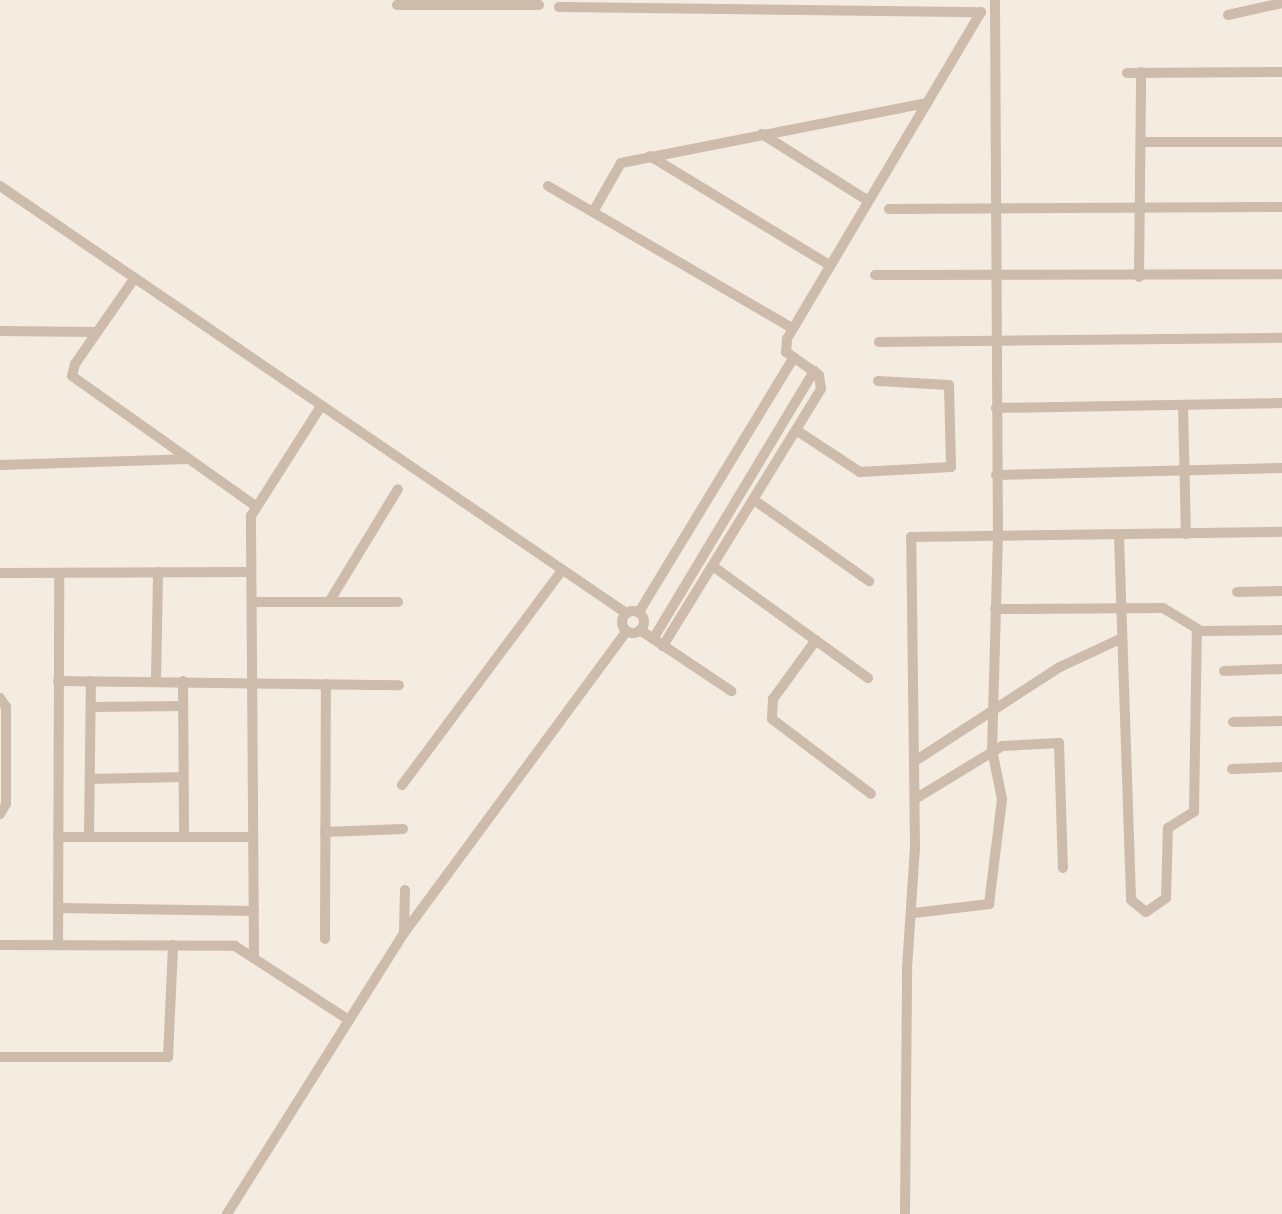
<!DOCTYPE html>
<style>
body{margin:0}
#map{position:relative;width:1282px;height:1214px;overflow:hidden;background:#f4ebe1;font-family:"Noto Sans",sans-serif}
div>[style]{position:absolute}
.street>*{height:10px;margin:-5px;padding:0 5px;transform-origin:5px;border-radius:5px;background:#cdbbac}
.street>.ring{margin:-5px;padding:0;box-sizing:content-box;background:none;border:10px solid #cdbbac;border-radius:50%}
span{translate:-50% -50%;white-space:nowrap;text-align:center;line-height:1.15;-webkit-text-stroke:6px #fbf5ee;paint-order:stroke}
</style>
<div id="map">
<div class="street">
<div style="left:397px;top:5px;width:142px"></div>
<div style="left:559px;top:7px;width:422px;rotate:0.7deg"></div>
<div style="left:981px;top:12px;width:380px;rotate:120.7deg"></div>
<div style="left:787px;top:339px;width:13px;rotate:94deg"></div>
<div style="left:786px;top:352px;width:40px;rotate:34.9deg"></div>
<div style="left:819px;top:375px;width:14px;rotate:82deg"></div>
<div style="left:821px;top:389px;width:302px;rotate:121.6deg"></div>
<div style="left:1228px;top:15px;width:55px;rotate:-12.5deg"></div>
<div style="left:1127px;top:73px;width:155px;rotate:-0.4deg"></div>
<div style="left:762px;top:134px;width:124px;rotate:32.2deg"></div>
<div style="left:1141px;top:142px;width:141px"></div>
<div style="left:650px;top:156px;width:210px;rotate:31.3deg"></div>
<div style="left:0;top:186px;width:758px;rotate:34.3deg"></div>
<div style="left:548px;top:186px;width:282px;rotate:30.2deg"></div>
<div style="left:889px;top:209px;width:393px;rotate:-0.3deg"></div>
<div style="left:593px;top:212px;width:56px;rotate:-60.3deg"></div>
<div style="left:621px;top:163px;width:312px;rotate:-11.1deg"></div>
<div style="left:875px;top:275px;width:407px;rotate:-0.1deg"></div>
<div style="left:1139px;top:277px;width:205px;rotate:-89.4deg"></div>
<div style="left:134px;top:279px;width:103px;rotate:124.8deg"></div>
<div style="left:75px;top:364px;width:12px;rotate:104deg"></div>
<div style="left:72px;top:376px;width:223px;rotate:35.3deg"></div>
<div style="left:0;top:331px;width:94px;rotate:0.6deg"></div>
<div style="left:879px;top:342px;width:403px;rotate:-0.6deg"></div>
<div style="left:1183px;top:405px;width:129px;rotate:88.7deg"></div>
<div style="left:996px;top:408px;width:286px;rotate:-1deg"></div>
<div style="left:796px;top:430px;width:77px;rotate:33.3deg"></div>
<div style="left:860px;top:472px;width:91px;rotate:-3.1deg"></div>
<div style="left:951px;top:467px;width:82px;rotate:-91.4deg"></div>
<div style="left:949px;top:385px;width:71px;rotate:-176.8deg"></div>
<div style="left:0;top:465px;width:187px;rotate:-1.8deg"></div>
<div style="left:996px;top:475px;width:286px;rotate:-1.4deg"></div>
<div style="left:754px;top:500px;width:141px;rotate:35.2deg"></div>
<div style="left:1119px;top:536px;width:364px;rotate:88.1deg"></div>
<div style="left:1131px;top:900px;width:19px;rotate:39deg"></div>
<div style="left:1146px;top:912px;width:24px;rotate:-35deg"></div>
<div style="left:1166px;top:898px;width:70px;rotate:-88.4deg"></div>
<div style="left:1168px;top:828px;width:31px;rotate:-32deg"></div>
<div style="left:1194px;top:812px;width:183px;rotate:-89.1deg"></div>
<div style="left:714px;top:567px;width:190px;rotate:35.8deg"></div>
<div style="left:0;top:573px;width:251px;rotate:-0.2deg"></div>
<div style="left:1237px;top:592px;width:45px;rotate:-1.3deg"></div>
<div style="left:252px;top:602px;width:146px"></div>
<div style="left:329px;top:602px;width:132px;rotate:-58.6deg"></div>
<div style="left:995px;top:609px;width:168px;rotate:-0.3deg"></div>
<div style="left:1163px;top:608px;width:44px;rotate:31.2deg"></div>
<div style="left:1201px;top:631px;width:81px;rotate:-0.7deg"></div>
<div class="ring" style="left:622px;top:611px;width:12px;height:12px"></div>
<div style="left:639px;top:612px;width:298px;rotate:-58.7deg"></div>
<div style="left:640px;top:630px;width:110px;rotate:33.8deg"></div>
<div style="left:653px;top:639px;width:313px;rotate:-59deg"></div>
<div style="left:816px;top:640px;width:73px;rotate:126.1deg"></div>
<div style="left:773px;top:699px;width:20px;rotate:93deg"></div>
<div style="left:772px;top:719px;width:124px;rotate:37.1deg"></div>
<div style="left:1224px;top:671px;width:58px;rotate:-2deg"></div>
<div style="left:156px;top:680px;width:108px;rotate:-88.9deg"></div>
<div style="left:58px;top:681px;width:341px;rotate:0.7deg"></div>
<div style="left:183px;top:681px;width:156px;rotate:89.6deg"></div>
<div style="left:0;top:698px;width:11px;rotate:56deg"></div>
<div style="left:6px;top:707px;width:97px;rotate:90deg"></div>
<div style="left:6px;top:804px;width:12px;rotate:121deg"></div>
<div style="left:91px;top:707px;width:92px;rotate:-0.6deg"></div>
<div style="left:1233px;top:722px;width:49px;rotate:-1.2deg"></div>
<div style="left:915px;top:761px;width:173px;rotate:-33deg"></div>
<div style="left:1060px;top:667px;width:68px;rotate:-25.1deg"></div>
<div style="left:1232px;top:769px;width:50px;rotate:-2.3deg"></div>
<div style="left:90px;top:779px;width:93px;rotate:-1.2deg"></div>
<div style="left:402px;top:785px;width:268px;rotate:-53.3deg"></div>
<div style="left:915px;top:799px;width:102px;rotate:-31.3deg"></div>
<div style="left:1002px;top:746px;width:57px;rotate:-3deg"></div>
<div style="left:1059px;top:743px;width:125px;rotate:88.2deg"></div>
<div style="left:325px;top:832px;width:78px;rotate:-2.2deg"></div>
<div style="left:58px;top:837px;width:194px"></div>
<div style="left:89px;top:837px;width:156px;rotate:-89.3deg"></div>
<div style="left:58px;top:908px;width:196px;rotate:0.9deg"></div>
<div style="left:914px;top:913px;width:76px;rotate:-6.8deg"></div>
<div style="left:989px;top:904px;width:106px;rotate:-82.9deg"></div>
<div style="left:1002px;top:799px;width:50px;rotate:-101.5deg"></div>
<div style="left:992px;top:750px;width:211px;rotate:-88.4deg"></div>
<div style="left:998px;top:539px;width:539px;rotate:-90.32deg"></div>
<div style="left:404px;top:933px;width:43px;rotate:-88.7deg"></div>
<div style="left:325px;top:939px;width:255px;rotate:-89.8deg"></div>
<div style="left:58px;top:944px;width:371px;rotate:-89.8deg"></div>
<div style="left:0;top:945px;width:235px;rotate:0.2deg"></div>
<div style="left:235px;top:946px;width:136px;rotate:33deg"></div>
<div style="left:254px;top:954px;width:438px;rotate:-90.4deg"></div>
<div style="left:251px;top:516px;width:130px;rotate:-57.5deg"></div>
<div style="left:0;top:1057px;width:168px"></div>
<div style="left:168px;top:1057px;width:112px;rotate:-87.4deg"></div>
<div style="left:227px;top:1214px;width:332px;rotate:-57.8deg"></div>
<div style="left:404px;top:933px;width:375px;rotate:-53.6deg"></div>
<div style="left:905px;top:1214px;width:246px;rotate:-89.5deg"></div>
<div style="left:907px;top:968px;width:121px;rotate:-86.2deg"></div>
<div style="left:915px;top:847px;width:310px;rotate:-90.7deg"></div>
<div style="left:911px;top:537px;width:371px;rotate:-0.8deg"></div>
</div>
</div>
